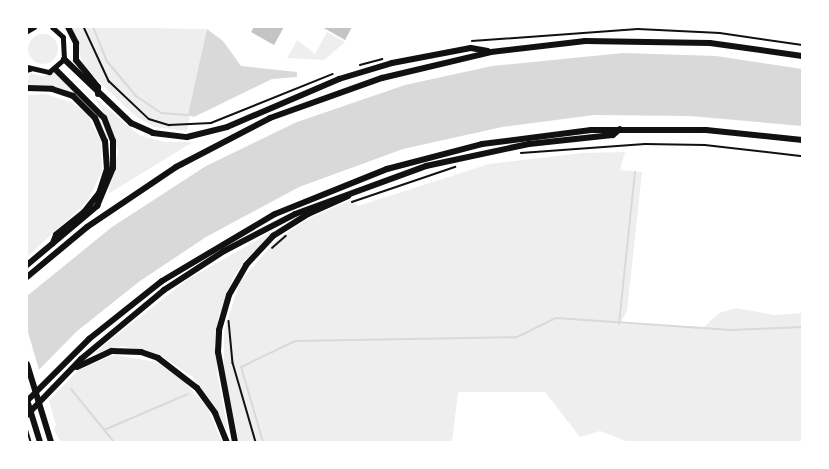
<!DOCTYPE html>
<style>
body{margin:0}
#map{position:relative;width:829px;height:469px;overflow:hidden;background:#fff;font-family:"Space Grotesk",sans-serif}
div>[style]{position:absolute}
.green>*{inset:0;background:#eee}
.round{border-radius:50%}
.water>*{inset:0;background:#d9d9d9}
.pier>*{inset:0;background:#fff}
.stream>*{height:2px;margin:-1px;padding:0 1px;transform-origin:1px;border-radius:1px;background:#d9d9d9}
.building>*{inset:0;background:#c4c4c4}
.path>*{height:1.5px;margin:-0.75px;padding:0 0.75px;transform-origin:0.75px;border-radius:0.75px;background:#111}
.primary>*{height:5px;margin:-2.5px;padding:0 2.5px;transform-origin:2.5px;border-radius:2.5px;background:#111}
.trunk>*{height:6px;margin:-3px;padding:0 3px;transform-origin:3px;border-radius:3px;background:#111}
span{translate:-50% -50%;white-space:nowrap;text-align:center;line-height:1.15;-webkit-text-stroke:4.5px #fff;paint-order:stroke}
.frame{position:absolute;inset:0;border:28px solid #fff;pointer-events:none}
</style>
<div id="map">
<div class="green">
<div style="clip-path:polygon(72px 27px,207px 29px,187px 131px,155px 127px,135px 116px,84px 67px)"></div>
<div style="clip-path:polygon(327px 32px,345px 42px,324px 60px,287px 58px,297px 40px,315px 54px)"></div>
<div class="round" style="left:28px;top:34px;width:30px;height:30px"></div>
<div style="clip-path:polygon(30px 73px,42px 76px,55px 73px,95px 110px,106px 129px,111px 155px,104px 128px,91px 108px,64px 89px,27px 85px)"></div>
<div style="clip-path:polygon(45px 94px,71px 102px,87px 114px,101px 142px,102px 171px,87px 202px,27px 257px,27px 95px)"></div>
<div style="clip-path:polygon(94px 97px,139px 135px,164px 142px,193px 142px,108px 194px,118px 152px,109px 122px)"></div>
<div style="clip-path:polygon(625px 152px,620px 170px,642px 172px,627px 311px,620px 324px,704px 327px,719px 313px,736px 308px,775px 315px,802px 313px,802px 442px,629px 442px,600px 431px,580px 437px,545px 392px,458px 392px,452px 442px,239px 442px,224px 372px,224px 331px,240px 282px,276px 240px,310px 218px,351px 200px,358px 206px,489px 164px,583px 153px)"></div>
<div style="clip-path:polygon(285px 224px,246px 259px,233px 278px,218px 319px,217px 373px,228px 431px,193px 377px,159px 354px,123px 346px,93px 354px,187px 280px)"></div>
<div style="clip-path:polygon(114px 355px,156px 362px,182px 379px,207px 407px,222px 442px,61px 442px,54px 430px,56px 425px,49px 401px,78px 370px)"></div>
</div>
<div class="water">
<div style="clip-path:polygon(207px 29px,223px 41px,241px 66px,297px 72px,297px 77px,272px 79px,194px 117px,188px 115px)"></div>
<div style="clip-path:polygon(623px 53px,716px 56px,802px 69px,802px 126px,690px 116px,594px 115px,502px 127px,403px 149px,299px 187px,206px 237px,140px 281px,76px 332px,27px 382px,27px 296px,112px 227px,206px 166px,297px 122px,405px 85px,492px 66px)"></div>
</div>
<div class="pier">
<div style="clip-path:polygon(27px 329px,40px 373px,27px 385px)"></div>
</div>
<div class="stream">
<div style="left:93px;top:27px;width:35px;rotate:68deg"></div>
<div style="left:106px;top:60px;width:47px;rotate:50.2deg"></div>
<div style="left:136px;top:96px;width:30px;rotate:34deg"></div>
<div style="left:161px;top:113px;width:27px;rotate:4deg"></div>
<div style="left:619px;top:324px;width:153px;rotate:-84deg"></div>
<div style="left:71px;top:389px;width:68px;rotate:50.9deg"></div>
<div style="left:104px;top:430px;width:91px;rotate:-23.2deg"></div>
<div style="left:263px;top:442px;width:78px;rotate:-106.3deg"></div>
<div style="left:241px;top:367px;width:60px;rotate:-25.7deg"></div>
<div style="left:295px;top:341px;width:222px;rotate:-1deg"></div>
<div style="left:517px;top:337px;width:43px;rotate:-26deg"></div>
<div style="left:556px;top:318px;width:176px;rotate:3.9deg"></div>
<div style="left:732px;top:330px;width:70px;rotate:-2.5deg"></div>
</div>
<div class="building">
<div style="clip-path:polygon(254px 27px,284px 27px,274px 45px,251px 32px)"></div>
<div style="clip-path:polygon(322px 27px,352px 27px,345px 40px)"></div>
</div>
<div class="path">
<div style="left:84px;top:27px;width:60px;rotate:65.2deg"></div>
<div style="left:109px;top:81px;width:55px;rotate:43.5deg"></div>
<div style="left:149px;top:119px;width:21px;rotate:17deg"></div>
<div style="left:169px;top:125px;width:42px;rotate:-2.7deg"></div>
<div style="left:211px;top:123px;width:131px;rotate:-21.9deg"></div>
<div style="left:472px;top:41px;width:166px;rotate:-4.1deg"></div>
<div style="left:638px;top:29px;width:82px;rotate:2.8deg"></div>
<div style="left:720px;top:33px;width:83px;rotate:8.3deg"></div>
<div style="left:360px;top:65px;width:23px;rotate:-15deg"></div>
<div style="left:521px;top:153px;width:124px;rotate:-4.2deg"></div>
<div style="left:645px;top:144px;width:60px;rotate:1deg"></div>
<div style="left:705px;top:145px;width:98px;rotate:6.5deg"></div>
<div style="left:352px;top:202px;width:109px;rotate:-18.8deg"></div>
<div style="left:272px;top:248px;width:18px;rotate:-41deg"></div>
<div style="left:229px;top:321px;width:42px;rotate:84.6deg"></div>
<div style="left:233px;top:363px;width:82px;rotate:73.8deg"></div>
<div style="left:27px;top:428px;width:15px;rotate:74deg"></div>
</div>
<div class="primary">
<div style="left:27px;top:31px;width:8px;rotate:-30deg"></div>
<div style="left:27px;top:67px;width:23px;rotate:13deg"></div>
<div style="left:49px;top:72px;width:20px;rotate:-41deg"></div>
<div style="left:64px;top:59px;width:22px;rotate:-93deg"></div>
<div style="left:63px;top:37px;width:15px;rotate:-138deg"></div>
</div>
<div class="trunk">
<div style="left:68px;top:27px;width:18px;rotate:63deg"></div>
<div style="left:76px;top:43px;width:17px;rotate:90deg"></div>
<div style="left:76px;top:60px;width:35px;rotate:51deg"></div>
<div style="left:98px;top:87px;width:7px;rotate:90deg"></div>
<div style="left:64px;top:59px;width:93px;rotate:43.7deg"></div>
<div style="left:131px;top:123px;width:24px;rotate:24deg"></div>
<div style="left:153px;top:133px;width:34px;rotate:7deg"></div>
<div style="left:187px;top:137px;width:41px;rotate:-14deg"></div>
<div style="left:227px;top:127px;width:122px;rotate:-23.2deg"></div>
<div style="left:339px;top:79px;width:55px;rotate:-16.8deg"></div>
<div style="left:392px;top:63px;width:80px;rotate:-10.8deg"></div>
<div style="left:471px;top:48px;width:17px;rotate:10deg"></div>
<div style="left:27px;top:70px;width:3px;rotate:-18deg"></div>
<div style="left:27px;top:88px;width:25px;rotate:2deg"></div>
<div style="left:52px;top:89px;width:22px;rotate:18deg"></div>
<div style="left:73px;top:96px;width:31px;rotate:45deg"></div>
<div style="left:95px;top:118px;width:25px;rotate:67deg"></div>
<div style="left:105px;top:141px;width:28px;rotate:86deg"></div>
<div style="left:107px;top:169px;width:25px;rotate:108deg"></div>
<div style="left:99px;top:193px;width:24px;rotate:128deg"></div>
<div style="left:84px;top:212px;width:36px;rotate:141deg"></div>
<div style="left:56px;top:235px;width:9px;rotate:111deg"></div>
<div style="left:27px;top:265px;width:92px;rotate:-40.1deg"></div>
<div style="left:97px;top:206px;width:41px;rotate:-67.2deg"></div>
<div style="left:113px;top:168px;width:27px;rotate:-90deg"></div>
<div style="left:113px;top:141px;width:25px;rotate:-111deg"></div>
<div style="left:104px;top:118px;width:69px;rotate:-135deg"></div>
<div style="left:27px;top:277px;width:78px;rotate:-39.8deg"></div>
<div style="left:87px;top:227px;width:107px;rotate:-34deg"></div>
<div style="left:176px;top:167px;width:106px;rotate:-27.5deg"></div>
<div style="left:270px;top:118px;width:119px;rotate:-19.7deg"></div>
<div style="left:382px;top:78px;width:112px;rotate:-13.4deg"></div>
<div style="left:491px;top:52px;width:95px;rotate:-6.7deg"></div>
<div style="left:585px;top:41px;width:125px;rotate:0.9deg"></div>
<div style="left:710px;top:43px;width:93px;rotate:8deg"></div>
<div style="left:27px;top:364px;width:82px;rotate:72.9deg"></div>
<div style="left:77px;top:367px;width:38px;rotate:-25deg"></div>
<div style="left:112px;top:351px;width:29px;rotate:2deg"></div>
<div style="left:141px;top:352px;width:18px;rotate:19deg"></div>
<div style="left:158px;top:358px;width:49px;rotate:37.6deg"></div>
<div style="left:197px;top:388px;width:31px;rotate:54deg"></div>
<div style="left:215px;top:413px;width:31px;rotate:68deg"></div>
<div style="left:27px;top:400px;width:44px;rotate:72.8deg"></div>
<div style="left:27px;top:401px;width:88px;rotate:-45deg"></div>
<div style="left:89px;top:339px;width:93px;rotate:-38.5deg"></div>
<div style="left:162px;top:281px;width:131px;rotate:-30.7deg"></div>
<div style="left:275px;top:214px;width:121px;rotate:-21.9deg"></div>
<div style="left:387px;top:169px;width:98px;rotate:-14.7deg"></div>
<div style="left:482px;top:144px;width:110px;rotate:-7.3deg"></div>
<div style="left:591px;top:130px;width:115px"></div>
<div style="left:706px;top:130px;width:97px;rotate:5.9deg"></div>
<div style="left:27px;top:415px;width:78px;rotate:-46deg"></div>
<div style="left:81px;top:359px;width:108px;rotate:-39.7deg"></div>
<div style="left:164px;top:290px;width:72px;rotate:-33deg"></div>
<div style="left:224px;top:251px;width:80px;rotate:-27.5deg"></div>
<div style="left:295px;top:214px;width:140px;rotate:-20.1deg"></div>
<div style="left:426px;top:166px;width:105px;rotate:-12.1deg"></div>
<div style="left:529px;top:144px;width:84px;rotate:-6.1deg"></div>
<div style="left:613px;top:135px;width:9px;rotate:-41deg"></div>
<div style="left:235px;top:442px;width:92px;rotate:-100.7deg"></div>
<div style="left:218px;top:352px;width:22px;rotate:-87deg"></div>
<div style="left:219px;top:330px;width:36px;rotate:-74deg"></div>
<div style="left:229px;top:295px;width:34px;rotate:-60deg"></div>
<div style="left:246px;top:265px;width:40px;rotate:-47deg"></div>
<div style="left:273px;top:236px;width:41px;rotate:-32.2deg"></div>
<div style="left:308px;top:214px;width:44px;rotate:-24.2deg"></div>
</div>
<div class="frame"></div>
</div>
